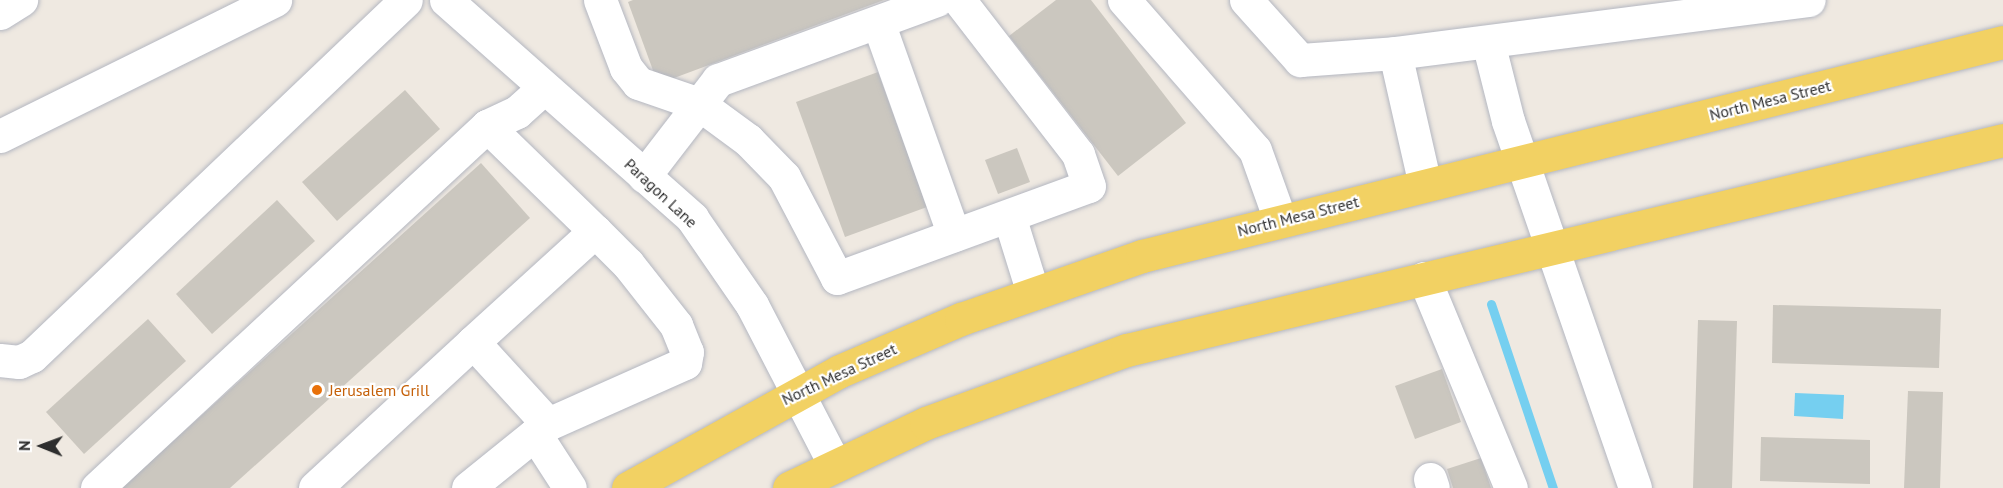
<!DOCTYPE html>
<style>
body{margin:0}
#map{position:relative;width:2003px;height:488px;overflow:hidden;background:#efe9e1;font-family:"PT Sans",sans-serif}
div>[style]{position:absolute}
.water>*{inset:0;background:#75cff0}
.stream>*{height:9px;margin:-4.5px;padding:0 4.5px;transform-origin:4.5px;border-radius:4.5px;background:#75cff0}
.building>*{inset:0;background:#cbc7bf}
.roads{filter:drop-shadow(0 0 2px #b4b7c1) drop-shadow(0 0 2px #b4b7c1)}
.minor>*{height:33px;margin:-16.5px;padding:0 16.5px;transform-origin:16.5px;border-radius:16.5px;background:#fff}
.major>*{height:33px;margin:-16.5px;padding:0 16.5px;transform-origin:16.5px;border-radius:16.5px;background:#f2d163}
.dots>*{width:16px;height:16px;translate:-50% -50%;box-sizing:border-box;border:3px solid #fff;border-radius:50%}
span{translate:-50% -50%;white-space:nowrap;text-align:center;line-height:1.15;-webkit-text-stroke:4.5px #fff;paint-order:stroke}
.street-label{font-size:16px;color:#2e2e2e}
.food-label{font-size:16px;color:#c56008}
.left{translate:0 -50%;text-align:left}
.north{position:absolute;left:12px;top:416px;width:60px;height:60px;-webkit-text-stroke:4px #fff;paint-order:stroke;rotate:271deg;font-size:16px;font-weight:700;line-height:24px;text-align:center;color:#2e2e2e}
.north::after{content:'';display:block;margin:auto;width:21px;height:27px;background:#2e2e2e;clip-path:polygon(50% 0,100% 100%,50% 72%,0 100%)}
</style>
<div id="map">
<div class="water">
<div style="clip-path:polygon(1795px 393px,1844px 395px,1843px 419px,1794px 416px)"></div>
</div>
<div class="stream">
<div style="left:1491px;top:304px;width:194px;rotate:71.4deg"></div>
</div>
<div class="building">
<div style="clip-path:polygon(884px 0,658px 84px,628px 2px,633px 0)"></div>
<div style="clip-path:polygon(1056px 0,1091px 0,1186px 123px,1118px 176px,1009px 36px)"></div>
<div style="clip-path:polygon(878px 72px,927px 207px,845px 237px,796px 102px)"></div>
<div style="clip-path:polygon(405px 90px,440px 129px,337px 221px,302px 182px)"></div>
<div style="clip-path:polygon(1017px 148px,1030px 182px,998px 194px,985px 160px)"></div>
<div style="clip-path:polygon(481px 163px,530px 218px,230px 488px,121px 488px)"></div>
<div style="clip-path:polygon(277px 200px,315px 241px,212px 334px,176px 294px)"></div>
<div style="clip-path:polygon(1773px 305px,1941px 309px,1939px 368px,1772px 363px)"></div>
<div style="clip-path:polygon(148px 319px,186px 361px,84px 454px,46px 412px)"></div>
<div style="clip-path:polygon(1698px 320px,1737px 321px,1732px 488px,1693px 488px)"></div>
<div style="clip-path:polygon(1442px 369px,1461px 422px,1415px 439px,1395px 386px)"></div>
<div style="clip-path:polygon(1908px 391px,1943px 392px,1940px 488px,1904px 488px)"></div>
<div style="clip-path:polygon(1761px 437px,1870px 440px,1870px 484px,1760px 481px)"></div>
<div style="clip-path:polygon(1481px 458px,1491px 488px,1453px 488px,1447px 469px)"></div>
</div>
<div class="roads">
<div class="minor">
<div style="left:446px;top:0;width:329px;rotate:41.5deg"></div>
<div style="left:692px;top:218px;width:106px;rotate:55.4deg"></div>
<div style="left:752px;top:305px;width:180px;rotate:62.6deg"></div>
<div style="left:600px;top:0;width:73px;rotate:69.1deg"></div>
<div style="left:626px;top:68px;width:19px;rotate:51deg"></div>
<div style="left:638px;top:83px;width:65px;rotate:19deg"></div>
<div style="left:699px;top:104px;width:61px;rotate:36.3deg"></div>
<div style="left:748px;top:140px;width:52px;rotate:45.8deg"></div>
<div style="left:784px;top:177px;width:114px;rotate:62.3deg"></div>
<div style="left:837px;top:278px;width:268px;rotate:-20.1deg"></div>
<div style="left:1089px;top:186px;width:34px;rotate:-109deg"></div>
<div style="left:1078px;top:154px;width:195px;rotate:-127.7deg"></div>
<div style="left:1124px;top:0;width:199px;rotate:48.9deg"></div>
<div style="left:1255px;top:150px;width:74px;rotate:70.3deg"></div>
<div style="left:1246px;top:0;width:81px;rotate:48deg"></div>
<div style="left:1300px;top:60px;width:95px;rotate:-4.2deg"></div>
<div style="left:0;top:13px;width:25px;rotate:-32deg"></div>
<div style="left:878px;top:22px;width:226px;rotate:70.4deg"></div>
<div style="left:1488px;top:42px;width:81px;rotate:75.8deg"></div>
<div style="left:1508px;top:121px;width:388px;rotate:70.9deg"></div>
<div style="left:487px;top:126px;width:151px;rotate:44.2deg"></div>
<div style="left:0;top:136px;width:307px;rotate:-26.3deg"></div>
<div style="left:644px;top:176px;width:121px;rotate:-52.4deg"></div>
<div style="left:718px;top:80px;width:233px;rotate:-20.1deg"></div>
<div style="left:1425px;top:185px;width:135px;rotate:-102.8deg"></div>
<div style="left:1395px;top:53px;width:417px;rotate:-7.3deg"></div>
<div style="left:1009px;top:216px;width:81px;rotate:72.7deg"></div>
<div style="left:1424px;top:278px;width:227px;rotate:67.5deg"></div>
<div style="left:473px;top:342px;width:165px;rotate:-42.3deg"></div>
<div style="left:595px;top:231px;width:47px;rotate:45deg"></div>
<div style="left:628px;top:264px;width:78px;rotate:51.8deg"></div>
<div style="left:676px;top:325px;width:29px;rotate:68deg"></div>
<div style="left:687px;top:352px;width:11px;rotate:100deg"></div>
<div style="left:685px;top:363px;width:150px;rotate:156deg"></div>
<div style="left:0;top:360px;width:19px;rotate:6deg"></div>
<div style="left:19px;top:362px;width:14px;rotate:-25deg"></div>
<div style="left:32px;top:356px;width:516px;rotate:-43.59deg"></div>
<div style="left:1430px;top:479px;width:9px;rotate:72deg"></div>
<div style="left:97px;top:488px;width:532px;rotate:-42.87deg"></div>
<div style="left:487px;top:126px;width:33px;rotate:-25deg"></div>
<div style="left:517px;top:112px;width:36px;rotate:-42deg"></div>
<div style="left:315px;top:488px;width:215px;rotate:-42.7deg"></div>
<div style="left:473px;top:342px;width:111px;rotate:47.6deg"></div>
<div style="left:548px;top:424px;width:16px;rotate:142deg"></div>
<div style="left:535px;top:434px;width:64px;rotate:57.1deg"></div>
<div style="left:468px;top:488px;width:86px;rotate:-38.9deg"></div>
</div>
<div class="major">
<div style="left:628px;top:488px;width:242px;rotate:-28.9deg"></div>
<div style="left:840px;top:371px;width:132px;rotate:-23.3deg"></div>
<div style="left:961px;top:319px;width:192px;rotate:-19.2deg"></div>
<div style="left:1142px;top:256px;width:887px;rotate:-13.96deg"></div>
<div style="left:789px;top:488px;width:152px;rotate:-25.4deg"></div>
<div style="left:926px;top:423px;width:214px;rotate:-20deg"></div>
<div style="left:1127px;top:350px;width:901px;rotate:-13.48deg"></div>
</div>
</div>
<div class="dots">
<div style="left:317px;top:390px;background:#e8710a"></div>
</div>
<div class="street-label">
<span style="left:1770px;top:100px;rotate:-14deg">North Mesa Street</span>
<span style="left:661px;top:193px;rotate:43deg">Paragon Lane</span>
<span style="left:1298px;top:216px;rotate:-14deg">North Mesa Street</span>
<span style="left:839px;top:374px;rotate:-25deg">North Mesa Street</span>
</div>
<div class="food-label">
<span class="left" style="left:329px;top:390px">Jerusalem Grill</span>
</div>
<div class="north">N</div>
</div>
